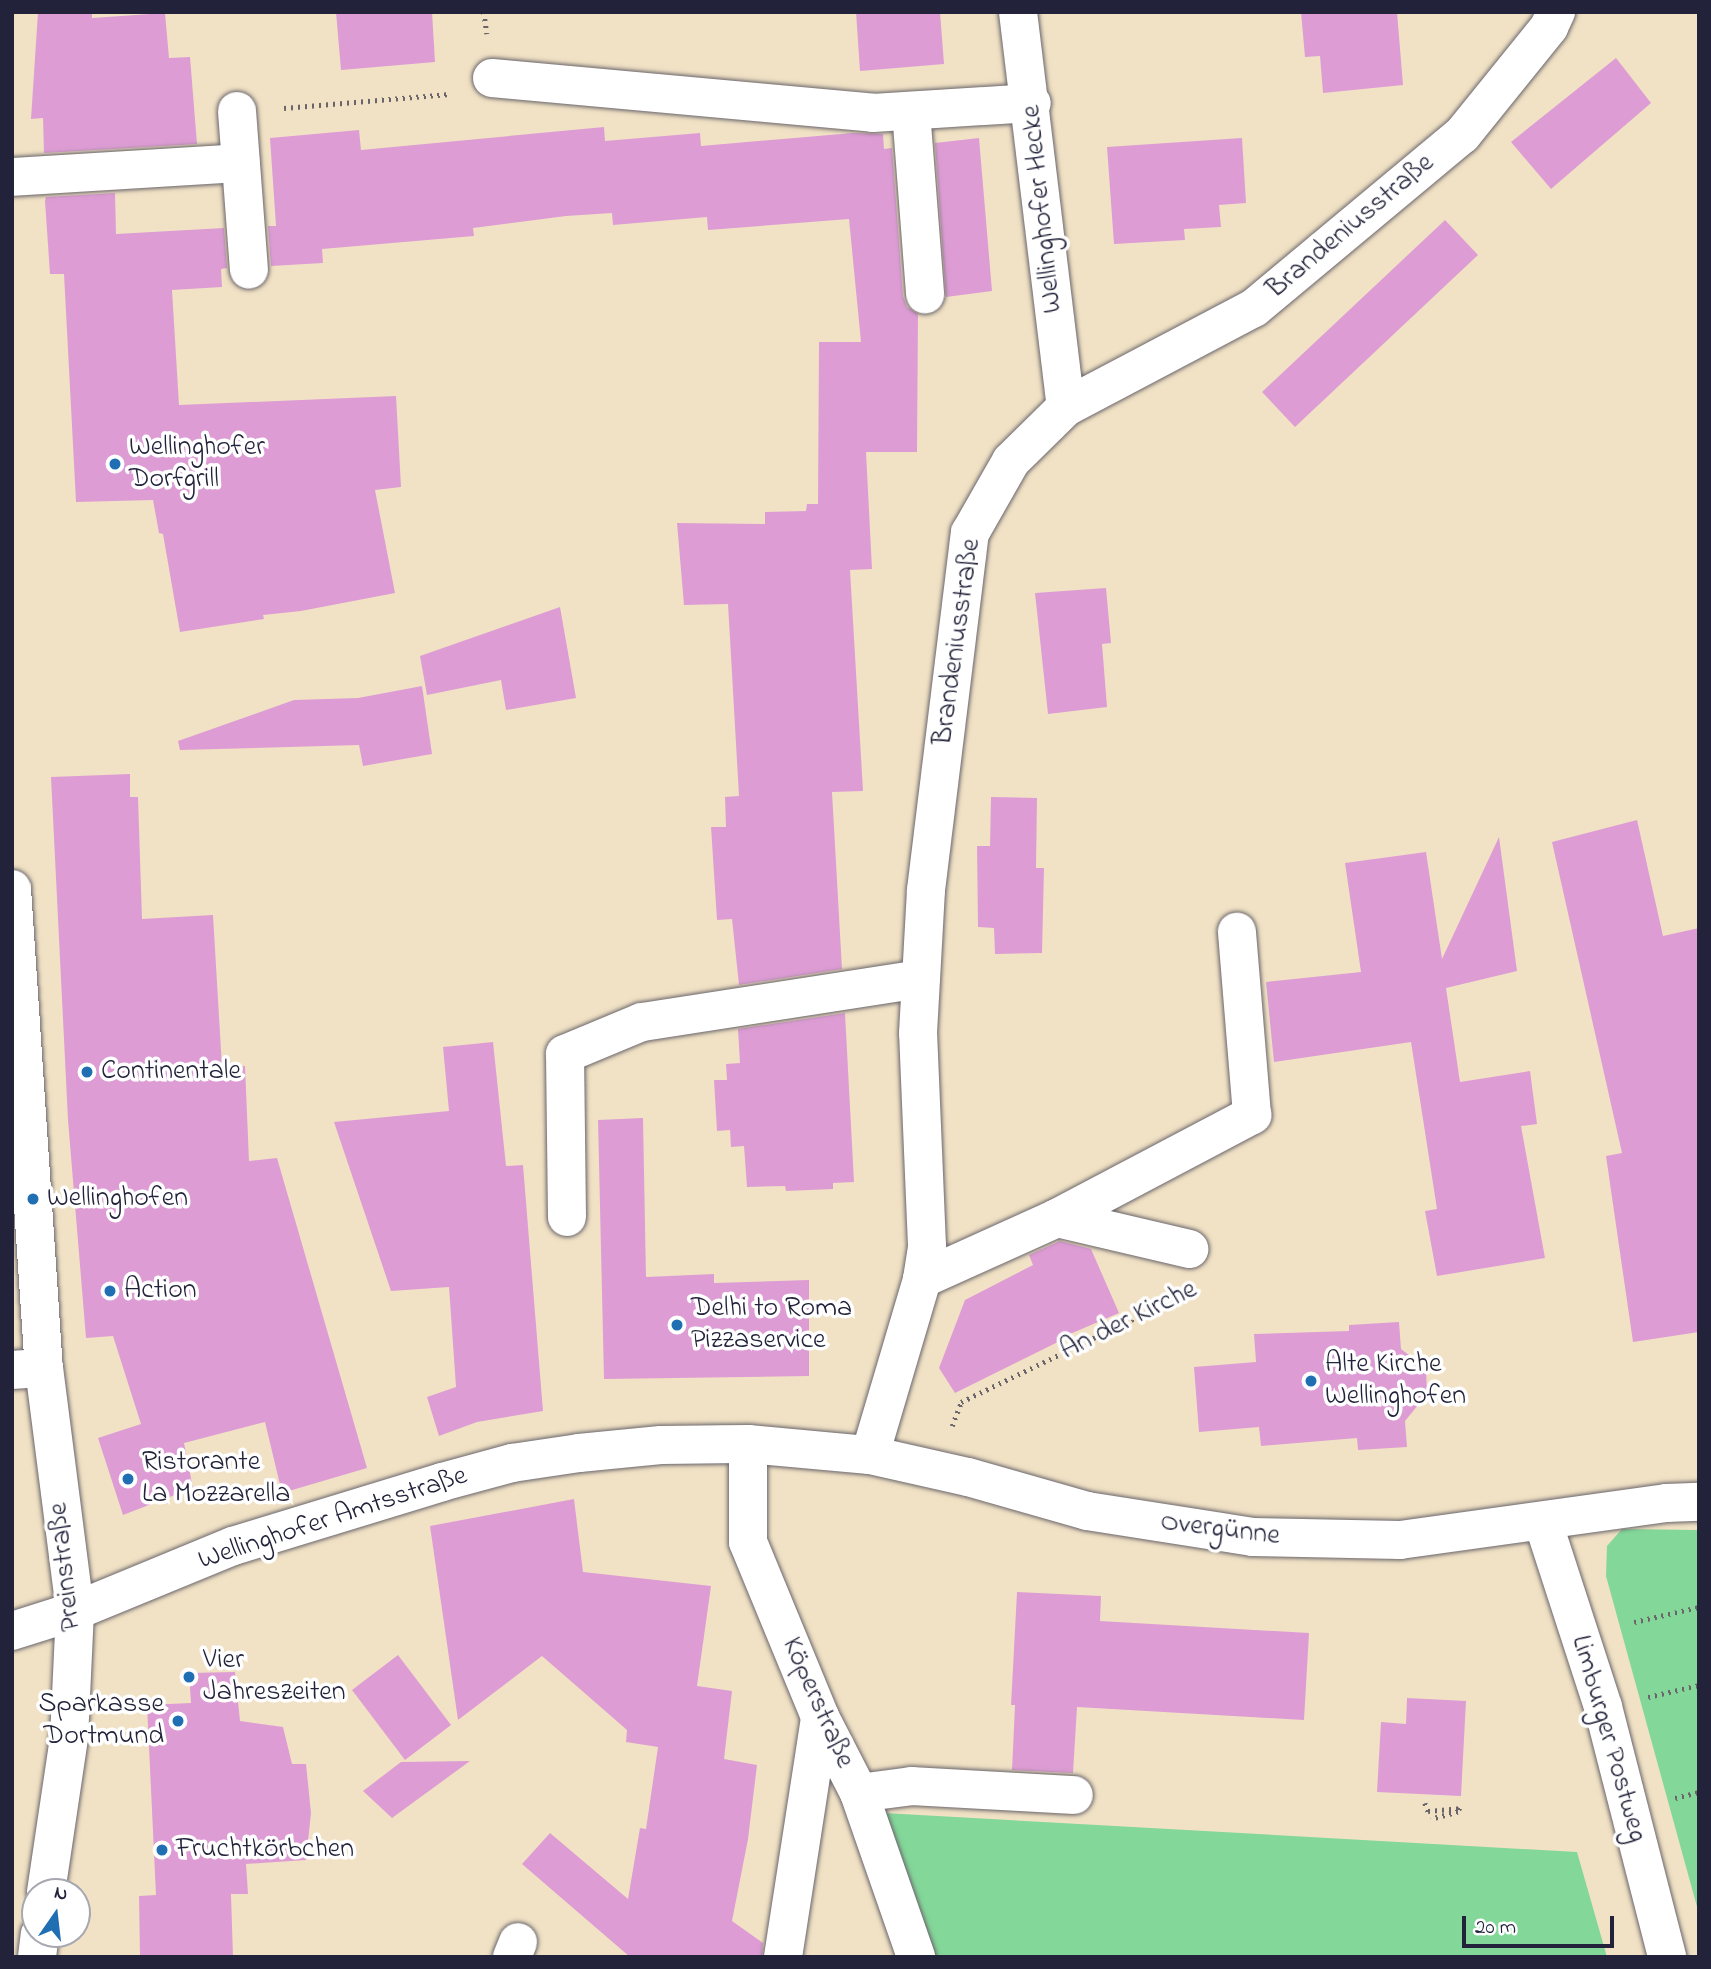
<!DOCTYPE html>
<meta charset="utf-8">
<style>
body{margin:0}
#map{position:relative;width:1711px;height:1969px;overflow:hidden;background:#f1e2c5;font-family:"Indie Flower",sans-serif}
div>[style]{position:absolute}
.green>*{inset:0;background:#83d799}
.building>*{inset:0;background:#dd9dd4}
.path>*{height:4.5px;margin-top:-2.25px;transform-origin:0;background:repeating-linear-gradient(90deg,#6a656b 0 2px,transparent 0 7px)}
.roads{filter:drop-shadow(0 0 2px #6a656b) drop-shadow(0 0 2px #6a656b)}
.minor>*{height:38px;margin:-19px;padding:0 19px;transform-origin:19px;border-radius:19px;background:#fff}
.dots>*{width:19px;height:19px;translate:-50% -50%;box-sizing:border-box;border:4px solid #fff;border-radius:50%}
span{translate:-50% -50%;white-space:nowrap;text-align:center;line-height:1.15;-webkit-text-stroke:7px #fff;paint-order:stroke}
.street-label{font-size:28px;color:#22223b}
.poi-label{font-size:28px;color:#22223b}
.left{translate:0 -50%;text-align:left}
.right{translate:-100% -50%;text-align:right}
.frame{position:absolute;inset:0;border:14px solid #22223b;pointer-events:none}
.north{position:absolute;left:21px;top:1878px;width:70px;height:70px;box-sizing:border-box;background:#fff;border:2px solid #a7a7b1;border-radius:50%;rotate:14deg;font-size:19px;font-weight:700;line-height:28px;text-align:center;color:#22223b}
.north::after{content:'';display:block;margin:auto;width:24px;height:32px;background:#1f6fb2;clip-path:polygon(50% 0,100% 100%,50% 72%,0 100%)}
.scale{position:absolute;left:1462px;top:1916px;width:152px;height:32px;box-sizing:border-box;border:4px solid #22223b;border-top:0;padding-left:9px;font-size:21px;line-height:24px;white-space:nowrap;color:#22223b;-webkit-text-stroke:5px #fff;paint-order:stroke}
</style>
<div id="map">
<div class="green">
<div style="clip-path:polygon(1622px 1529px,1699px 1530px,1699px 1914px,1606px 1576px,1607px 1546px)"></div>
<div style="clip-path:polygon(866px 1812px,1577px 1852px,1607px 1957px,925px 1957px)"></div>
</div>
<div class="building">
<div style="clip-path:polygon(38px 12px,92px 12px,92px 18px,165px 13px,169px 58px,190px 57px,197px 144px,44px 153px,43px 118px,31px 119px)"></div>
<div style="clip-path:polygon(336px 12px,432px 12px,435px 62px,341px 70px)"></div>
<div style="clip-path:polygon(856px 12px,940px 12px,944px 64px,860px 71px)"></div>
<div style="clip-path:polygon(1301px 12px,1397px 12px,1403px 85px,1323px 93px,1320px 56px,1305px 57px)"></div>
<div style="clip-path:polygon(1616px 58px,1651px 103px,1551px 189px,1511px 142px)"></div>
<div style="clip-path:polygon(604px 127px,605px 141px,700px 133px,701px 146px,853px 133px,883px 134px,884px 149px,892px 148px,903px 296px,907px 307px,918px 314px,917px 452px,866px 452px,872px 569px,850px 570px,863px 791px,832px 792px,842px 969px,739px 985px,732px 919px,717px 920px,711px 827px,726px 827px,725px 797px,739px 796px,728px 604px,684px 605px,677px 523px,765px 524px,765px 512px,806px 511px,807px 504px,818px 504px,819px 342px,861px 342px,849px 219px,708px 230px,707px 217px,613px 225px,612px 213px,566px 216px,473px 228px,474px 236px,322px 249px,323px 263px,271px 266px,268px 226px,276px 226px,270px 138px,359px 130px,361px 150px)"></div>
<div style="clip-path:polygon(979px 138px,992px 291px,946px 297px,935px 143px)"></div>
<div style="clip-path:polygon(1242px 138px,1246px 203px,1219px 205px,1221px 227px,1184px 229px,1185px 240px,1114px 244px,1107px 147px)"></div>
<div style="clip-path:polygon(115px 193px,116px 234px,224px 228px,227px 268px,221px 269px,222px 287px,172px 290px,179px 405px,396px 396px,401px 487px,375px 490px,395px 593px,301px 611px,263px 615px,264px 619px,180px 632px,163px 534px,159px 533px,153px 500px,76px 502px,64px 274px,50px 274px,45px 201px,46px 197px)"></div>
<div style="clip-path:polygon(1445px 220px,1478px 255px,1295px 427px,1262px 392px)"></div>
<div style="clip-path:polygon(1106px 588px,1111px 643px,1102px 644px,1107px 707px,1048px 714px,1035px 593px)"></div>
<div style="clip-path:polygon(560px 607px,576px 698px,506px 710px,501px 680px,427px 695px,420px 656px)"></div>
<div style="clip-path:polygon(422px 686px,432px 754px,363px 766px,359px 745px,180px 750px,178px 741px,294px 700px,358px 698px)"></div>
<div style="clip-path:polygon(130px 774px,130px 797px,138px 797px,142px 919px,213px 915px,222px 1067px,245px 1066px,249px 1161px,277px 1158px,367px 1468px,282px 1493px,265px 1422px,184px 1443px,193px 1488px,123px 1515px,98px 1438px,141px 1424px,113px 1336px,86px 1338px,68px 1120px,51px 777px)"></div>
<div style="clip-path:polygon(991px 797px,1037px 798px,1036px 868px,1044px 868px,1042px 953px,995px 954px,994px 928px,978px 927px,977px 846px,990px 846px)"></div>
<div style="clip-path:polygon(1637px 820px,1663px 936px,1699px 928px,1699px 1332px,1633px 1342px,1606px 1156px,1622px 1153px,1552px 842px)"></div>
<div style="clip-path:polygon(1499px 837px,1517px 971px,1446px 988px,1460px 1082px,1530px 1071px,1537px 1124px,1521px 1126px,1545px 1258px,1437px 1276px,1425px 1211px,1437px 1209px,1411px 1042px,1274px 1062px,1266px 982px,1361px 972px,1345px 863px,1426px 852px,1442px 959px)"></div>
<div style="clip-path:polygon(845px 1013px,854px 1182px,833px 1183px,833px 1189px,786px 1191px,785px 1186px,747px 1187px,744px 1146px,731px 1147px,730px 1130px,717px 1131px,714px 1080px,727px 1080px,726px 1064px,740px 1063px,738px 1029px)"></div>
<div style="clip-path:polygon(493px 1042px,506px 1166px,523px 1165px,543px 1411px,477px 1422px,439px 1436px,427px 1397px,456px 1387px,449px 1287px,391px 1291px,334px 1122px,449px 1111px,443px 1047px)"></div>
<div style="clip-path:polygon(643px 1118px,646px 1277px,714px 1274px,714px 1283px,809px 1280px,809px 1376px,604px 1379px,598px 1120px)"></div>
<div style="clip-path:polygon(1060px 1241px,1091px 1249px,1119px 1313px,1063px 1337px,1064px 1339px,955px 1393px,939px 1368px,965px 1300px,1033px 1265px,1029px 1255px)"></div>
<div style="clip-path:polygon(1399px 1322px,1401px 1349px,1426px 1368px,1427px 1394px,1405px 1421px,1407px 1447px,1358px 1450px,1357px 1438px,1261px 1446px,1259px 1427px,1199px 1432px,1194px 1367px,1256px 1362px,1254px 1334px,1349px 1331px,1349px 1325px)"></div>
<div style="clip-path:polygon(574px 1499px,583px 1572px,711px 1586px,697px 1686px,732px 1691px,724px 1759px,757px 1765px,748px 1839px,732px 1921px,763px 1943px,762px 1957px,630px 1957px,522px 1864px,550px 1833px,628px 1899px,640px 1828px,646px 1829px,658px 1747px,626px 1742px,627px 1730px,542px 1656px,458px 1720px,430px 1526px)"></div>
<div style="clip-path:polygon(1017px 1592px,1101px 1596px,1100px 1621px,1309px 1633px,1304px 1720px,1077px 1707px,1073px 1773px,1012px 1770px,1015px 1705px,1011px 1705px)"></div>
<div style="clip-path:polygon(398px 1655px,451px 1725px,405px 1760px,352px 1690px)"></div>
<div style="clip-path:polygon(235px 1672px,240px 1721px,283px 1727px,292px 1764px,306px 1764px,311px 1813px,306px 1860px,246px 1864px,248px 1894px,231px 1894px,233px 1957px,140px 1957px,139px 1896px,156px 1895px,147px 1705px,191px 1703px,189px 1673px)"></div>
<div style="clip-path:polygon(1407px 1698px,1466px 1701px,1461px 1796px,1377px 1792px,1381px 1722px,1406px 1724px)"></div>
<div style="clip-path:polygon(470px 1761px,392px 1818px,363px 1791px,401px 1762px)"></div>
</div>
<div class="path">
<div style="left:484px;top:12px;width:22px;rotate:82deg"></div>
<div style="left:284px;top:108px;width:166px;rotate:-4.8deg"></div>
<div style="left:952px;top:1426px;width:26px;rotate:-69deg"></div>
<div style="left:961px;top:1402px;width:246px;rotate:-25.8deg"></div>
<div style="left:1634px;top:1622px;width:67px;rotate:-13deg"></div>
<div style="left:1648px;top:1697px;width:52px;rotate:-13.2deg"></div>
<div style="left:1675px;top:1798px;width:25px;rotate:-14deg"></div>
<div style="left:1425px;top:1803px;width:9px;rotate:69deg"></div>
<div style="left:1428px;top:1811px;width:32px;rotate:-5deg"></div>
<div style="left:1460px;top:1808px;width:4px;rotate:117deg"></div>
<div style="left:1458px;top:1812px;width:28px;rotate:165deg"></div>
</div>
<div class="roads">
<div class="minor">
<div style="left:1018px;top:12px;width:398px;rotate:83.1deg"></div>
<div style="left:492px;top:78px;width:383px;rotate:5.2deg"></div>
<div style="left:873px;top:113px;width:159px;rotate:-3.6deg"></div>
<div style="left:237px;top:111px;width:159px;rotate:85.7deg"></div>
<div style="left:911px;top:111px;width:184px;rotate:85.6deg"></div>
<div style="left:12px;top:177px;width:229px;rotate:-3.5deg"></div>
<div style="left:12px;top:889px;width:480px;rotate:86.2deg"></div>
<div style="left:44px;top:1368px;width:245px;rotate:82.7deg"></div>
<div style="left:75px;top:1611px;width:127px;rotate:92.7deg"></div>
<div style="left:69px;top:1738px;width:156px;rotate:98.5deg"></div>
<div style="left:567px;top:1217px;width:163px;rotate:-90.7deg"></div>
<div style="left:565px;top:1054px;width:83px;rotate:-22.6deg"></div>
<div style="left:642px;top:1022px;width:282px;rotate:-8.8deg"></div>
<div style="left:1057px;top:1218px;width:221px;rotate:-27.8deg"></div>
<div style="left:1252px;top:1115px;width:184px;rotate:-94.7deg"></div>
<div style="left:922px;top:1279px;width:148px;rotate:-24.3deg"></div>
<div style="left:1057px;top:1218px;width:136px;rotate:13.2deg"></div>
<div style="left:12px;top:1370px;width:32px;rotate:-4deg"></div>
<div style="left:748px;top:1444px;width:98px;rotate:90deg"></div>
<div style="left:748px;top:1542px;width:189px;rotate:67.6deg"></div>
<div style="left:820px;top:1717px;width:85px;rotate:62.8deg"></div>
<div style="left:859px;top:1793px;width:174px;rotate:70.8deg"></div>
<div style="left:870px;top:1455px;width:184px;rotate:-73.5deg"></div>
<div style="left:922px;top:1279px;width:33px;rotate:-81deg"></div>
<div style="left:927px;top:1246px;width:213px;rotate:-92.4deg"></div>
<div style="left:918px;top:1033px;width:143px;rotate:-86.8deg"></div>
<div style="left:926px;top:890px;width:360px;rotate:-83deg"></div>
<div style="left:970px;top:533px;width:83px;rotate:-60.3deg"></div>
<div style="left:1011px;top:461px;width:77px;rotate:-44.5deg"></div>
<div style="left:1066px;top:407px;width:212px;rotate:-27.8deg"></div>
<div style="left:1254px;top:308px;width:271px;rotate:-39.8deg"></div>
<div style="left:1462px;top:135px;width:139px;rotate:-51.1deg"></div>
<div style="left:1549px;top:27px;width:17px;rotate:-65deg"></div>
<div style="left:1543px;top:1522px;width:194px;rotate:72deg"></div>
<div style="left:1603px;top:1707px;width:258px;rotate:75.6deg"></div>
<div style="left:12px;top:1631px;width:66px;rotate:-17.6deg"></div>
<div style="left:75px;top:1611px;width:171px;rotate:-22.4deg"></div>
<div style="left:233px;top:1546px;width:219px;rotate:-17deg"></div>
<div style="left:442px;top:1482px;width:73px;rotate:-15.2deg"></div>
<div style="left:512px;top:1463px;width:68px;rotate:-8.5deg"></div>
<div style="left:579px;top:1453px;width:82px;rotate:-5.6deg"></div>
<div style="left:661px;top:1445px;width:87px;rotate:-0.7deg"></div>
<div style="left:748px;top:1444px;width:122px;rotate:5.2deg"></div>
<div style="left:870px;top:1455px;width:100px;rotate:12.7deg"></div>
<div style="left:968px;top:1477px;width:124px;rotate:15.9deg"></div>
<div style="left:1087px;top:1511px;width:168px;rotate:8.9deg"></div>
<div style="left:1253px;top:1537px;width:147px;rotate:1.2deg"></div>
<div style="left:1400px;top:1540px;width:269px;rotate:-7.9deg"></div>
<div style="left:1666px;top:1503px;width:33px;rotate:-2deg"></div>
<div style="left:859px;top:1793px;width:53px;rotate:-7.5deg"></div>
<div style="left:912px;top:1786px;width:162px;rotate:3.2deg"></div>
<div style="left:37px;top:1957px;width:23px;rotate:-83deg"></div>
<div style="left:512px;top:1957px;width:16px;rotate:-68deg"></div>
<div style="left:783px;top:1957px;width:243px;rotate:-81.2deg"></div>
</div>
</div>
<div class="dots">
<div style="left:115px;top:464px;background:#1f6fb2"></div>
<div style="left:87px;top:1072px;background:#1f6fb2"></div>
<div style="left:33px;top:1199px;background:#1f6fb2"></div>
<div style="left:110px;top:1291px;background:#1f6fb2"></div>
<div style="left:677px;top:1325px;background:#1f6fb2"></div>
<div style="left:1311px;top:1381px;background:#1f6fb2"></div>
<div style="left:128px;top:1479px;background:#1f6fb2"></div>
<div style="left:189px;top:1677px;background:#1f6fb2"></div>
<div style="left:178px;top:1721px;background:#1f6fb2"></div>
<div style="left:162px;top:1850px;background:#1f6fb2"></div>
</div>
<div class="street-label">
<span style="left:1043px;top:209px;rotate:-96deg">Wellinghofer Hecke</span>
<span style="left:1351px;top:227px;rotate:-40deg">Brandeniusstraße</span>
<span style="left:958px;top:642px;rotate:-82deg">Brandeniusstraße</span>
<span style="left:1129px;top:1321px;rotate:-26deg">An der Kirche</span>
<span style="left:333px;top:1519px;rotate:-18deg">Wellinghofer Amtsstraße</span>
<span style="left:1220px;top:1530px;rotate:7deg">Overgünne</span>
<span style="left:66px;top:1567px;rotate:-96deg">Preinstraße</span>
<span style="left:817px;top:1703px;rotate:66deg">Köperstraße</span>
<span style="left:1608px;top:1739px;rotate:74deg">Limburger Postweg</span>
</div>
<div class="poi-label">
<span class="left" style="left:129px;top:464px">Wellinghofer<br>Dorfgrill</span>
<span class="left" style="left:101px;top:1072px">Continentale</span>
<span class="left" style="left:47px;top:1199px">Wellinghofen</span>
<span class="left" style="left:124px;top:1291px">Action</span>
<span class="left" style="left:691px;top:1325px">Delhi to Roma<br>Pizzaservice</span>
<span class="left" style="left:1325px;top:1381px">Alte Kirche<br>Wellinghofen</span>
<span class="left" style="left:142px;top:1479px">Ristorante<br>La Mozzarella</span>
<span class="left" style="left:203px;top:1677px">Vier<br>Jahreszeiten</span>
<span class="right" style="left:164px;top:1721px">Sparkasse<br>Dortmund</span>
<span class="left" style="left:176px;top:1850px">Fruchtkörbchen</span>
</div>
<div class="frame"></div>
<div class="north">N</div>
<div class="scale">20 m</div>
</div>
